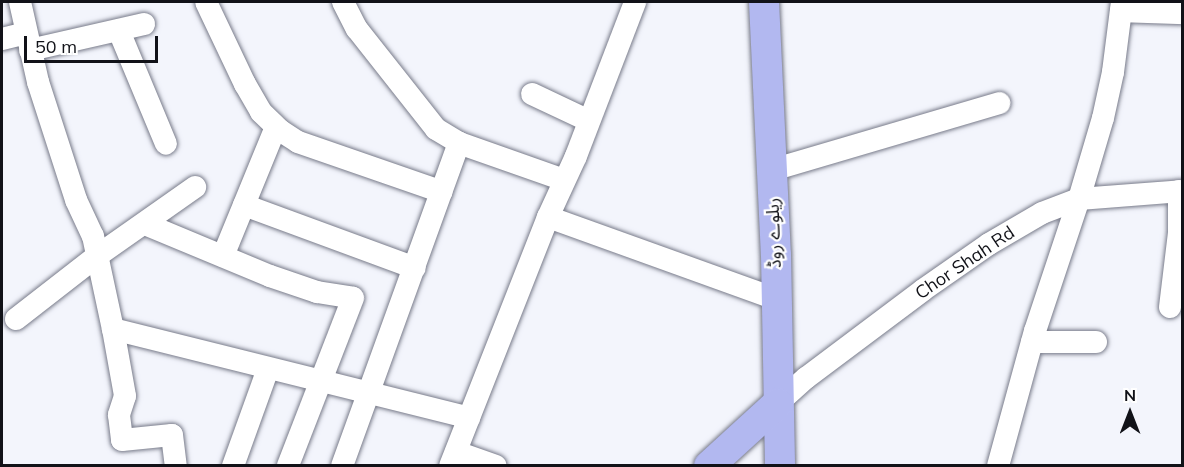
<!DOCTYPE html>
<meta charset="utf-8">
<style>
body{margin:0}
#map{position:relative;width:1184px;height:467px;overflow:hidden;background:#f3f5fc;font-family:Mulish,"Noto Sans Arabic",sans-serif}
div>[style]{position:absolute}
.roads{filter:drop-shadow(0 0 2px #787b8a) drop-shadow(0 0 2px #787b8a)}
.minor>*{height:22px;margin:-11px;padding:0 11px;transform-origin:11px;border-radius:11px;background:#fff}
.major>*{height:30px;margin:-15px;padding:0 15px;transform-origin:15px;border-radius:15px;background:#b2b8f0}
span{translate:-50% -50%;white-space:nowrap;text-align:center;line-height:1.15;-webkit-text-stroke:4.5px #fff;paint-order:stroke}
.street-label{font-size:18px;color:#111218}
.frame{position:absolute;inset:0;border:3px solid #111218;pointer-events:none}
.north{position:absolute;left:1100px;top:383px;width:60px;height:60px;-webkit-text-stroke:4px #fff;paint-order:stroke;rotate:0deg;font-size:16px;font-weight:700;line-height:24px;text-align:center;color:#111218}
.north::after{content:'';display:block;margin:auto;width:21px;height:27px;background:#111218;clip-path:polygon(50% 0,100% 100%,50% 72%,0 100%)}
.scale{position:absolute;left:24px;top:36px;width:134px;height:27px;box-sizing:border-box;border:3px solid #111218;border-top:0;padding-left:8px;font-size:18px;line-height:21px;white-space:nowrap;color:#111218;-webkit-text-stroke:4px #fff;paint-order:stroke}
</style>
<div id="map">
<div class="roads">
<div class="minor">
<div style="left:20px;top:2px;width:82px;rotate:77.3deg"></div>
<div style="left:38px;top:82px;width:124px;rotate:72.1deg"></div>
<div style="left:76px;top:200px;width:40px;rotate:65deg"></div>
<div style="left:93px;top:236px;width:95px;rotate:77.9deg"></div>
<div style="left:113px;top:329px;width:68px;rotate:79.8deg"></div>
<div style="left:125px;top:396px;width:20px;rotate:108deg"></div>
<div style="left:119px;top:415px;width:25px;rotate:83deg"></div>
<div style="left:122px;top:440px;width:50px;rotate:-5.7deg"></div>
<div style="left:172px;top:435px;width:31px;rotate:83deg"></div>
<div style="left:206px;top:2px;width:91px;rotate:64.6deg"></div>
<div style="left:245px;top:84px;width:32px;rotate:60deg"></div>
<div style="left:261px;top:112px;width:28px;rotate:44deg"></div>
<div style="left:281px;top:131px;width:20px;rotate:33deg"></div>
<div style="left:298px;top:142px;width:152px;rotate:19.1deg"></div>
<div style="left:343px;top:2px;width:30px;rotate:63deg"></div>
<div style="left:357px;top:29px;width:127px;rotate:51.7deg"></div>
<div style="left:436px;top:129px;width:27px;rotate:31deg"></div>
<div style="left:459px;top:143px;width:111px;rotate:19.4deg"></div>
<div style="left:1121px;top:11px;width:61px;rotate:1.9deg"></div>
<div style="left:119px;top:31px;width:122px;rotate:67.4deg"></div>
<div style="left:2px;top:39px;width:25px;rotate:-14deg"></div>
<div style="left:30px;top:50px;width:117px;rotate:-12.8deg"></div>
<div style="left:532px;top:94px;width:63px;rotate:25.3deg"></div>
<div style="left:772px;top:170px;width:237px;rotate:-16.4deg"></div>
<div style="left:244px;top:205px;width:182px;rotate:20.2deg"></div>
<div style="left:548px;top:217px;width:242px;rotate:19.8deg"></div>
<div style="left:145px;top:224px;width:135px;rotate:22.6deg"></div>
<div style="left:270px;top:276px;width:50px;rotate:18.8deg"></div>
<div style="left:317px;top:292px;width:36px;rotate:9deg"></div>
<div style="left:353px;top:298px;width:180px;rotate:111.2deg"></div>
<div style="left:223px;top:256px;width:139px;rotate:-67.7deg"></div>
<div style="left:1170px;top:307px;width:75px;rotate:-83.1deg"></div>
<div style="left:1179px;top:233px;width:42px;rotate:-90deg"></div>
<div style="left:16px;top:319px;width:103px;rotate:-37.9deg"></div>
<div style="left:97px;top:256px;width:120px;rotate:-35.1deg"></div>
<div style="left:113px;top:329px;width:367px;rotate:14deg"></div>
<div style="left:1032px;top:342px;width:64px"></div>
<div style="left:778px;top:403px;width:38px;rotate:-42deg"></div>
<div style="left:806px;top:378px;width:146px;rotate:-36.9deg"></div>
<div style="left:923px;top:290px;width:80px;rotate:-34.9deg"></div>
<div style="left:989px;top:244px;width:61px;rotate:-30.3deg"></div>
<div style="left:1042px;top:213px;width:40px;rotate:-21deg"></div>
<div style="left:1079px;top:199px;width:103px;rotate:-4.4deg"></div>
<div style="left:456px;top:452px;width:42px;rotate:19.3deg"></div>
<div style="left:233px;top:466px;width:103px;rotate:-70.2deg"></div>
<div style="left:342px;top:466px;width:344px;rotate:-70.1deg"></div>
<div style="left:450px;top:466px;width:268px;rotate:-68.5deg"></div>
<div style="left:548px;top:217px;width:67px;rotate:-65.3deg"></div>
<div style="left:576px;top:156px;width:165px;rotate:-69deg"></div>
<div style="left:998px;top:466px;width:140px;rotate:-74.7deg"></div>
<div style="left:1035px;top:331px;width:139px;rotate:-71.6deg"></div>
<div style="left:1079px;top:199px;width:84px;rotate:-73.5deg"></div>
<div style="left:1103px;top:118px;width:47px;rotate:-77.7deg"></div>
<div style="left:1113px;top:72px;width:71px;rotate:-82.7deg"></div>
</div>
<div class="major">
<div style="left:764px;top:2px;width:253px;rotate:87.3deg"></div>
<div style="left:776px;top:255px;width:211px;rotate:88.9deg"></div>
<div style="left:709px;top:466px;width:93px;rotate:-42.4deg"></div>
</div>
</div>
<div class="street-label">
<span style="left:774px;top:233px;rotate:-92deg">ریلوے روڈ</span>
<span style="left:965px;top:263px;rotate:-34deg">Chor Shah Rd</span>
</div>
<div class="frame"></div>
<div class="north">N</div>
<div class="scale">50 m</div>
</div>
